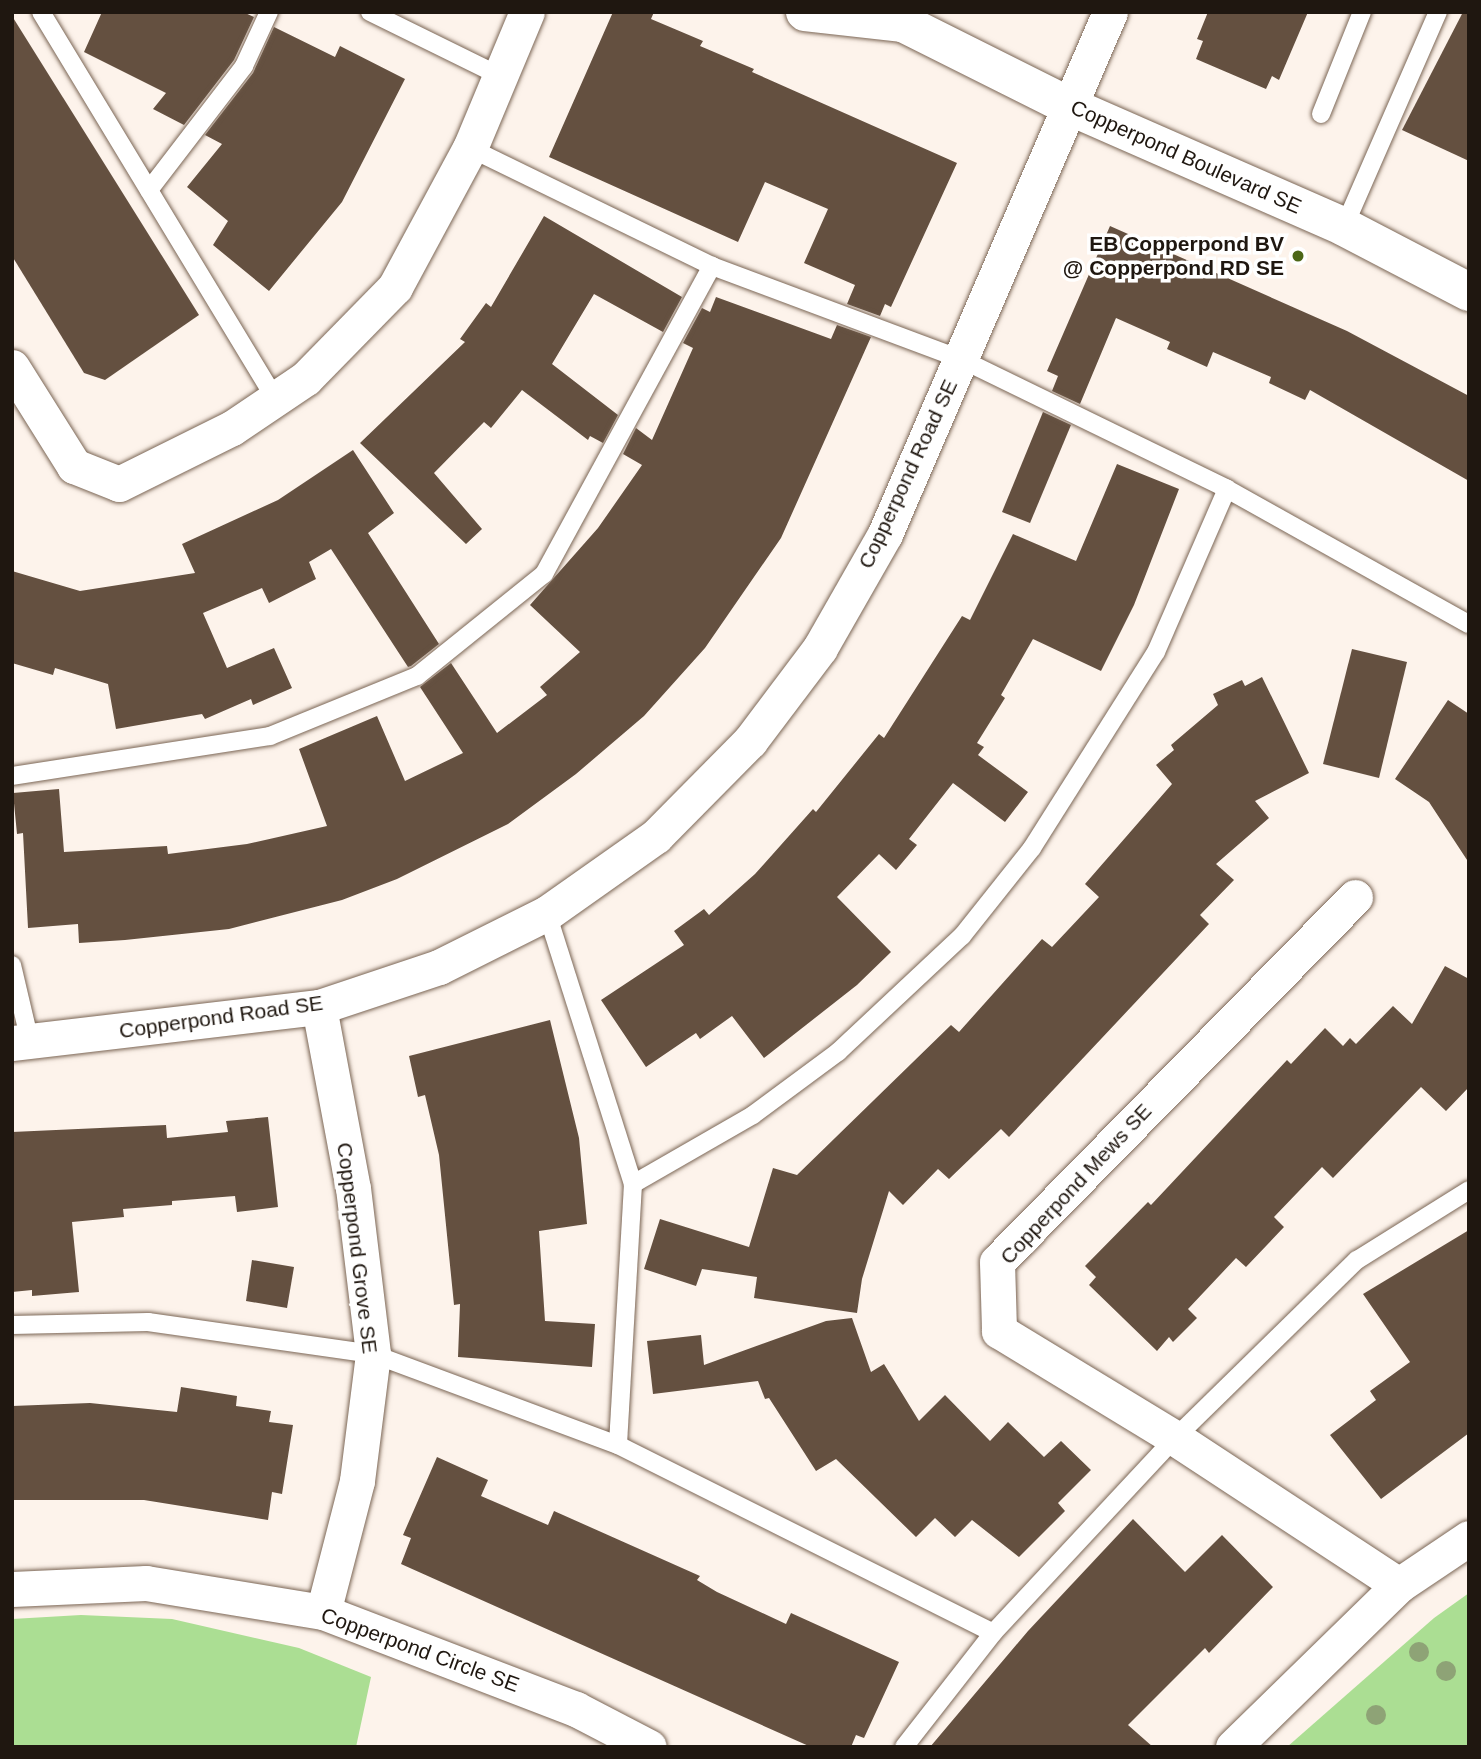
<!DOCTYPE html>
<style>
body{margin:0}
#map{position:relative;width:1481px;height:1759px;overflow:hidden;background:#fdf3eb;font-family:Arial,sans-serif}
div>[style]{position:absolute}
.green>*{inset:0;background:#abde93}
.building>*{inset:0;background:#645040}
.roads{filter:drop-shadow(0 0 2px #7b6655) drop-shadow(0 0 2px #7b6655)}
.lane>*{height:18px;margin:-9px;padding:0 9px;transform-origin:9px;border-radius:9px;background:#fff}
.street>*{height:35px;margin:-17.5px;padding:0 17.5px;transform-origin:17.5px;border-radius:17.5px;background:#fff}
.secondary>*{height:38px;margin:-19px;padding:0 19px;transform-origin:19px;border-radius:19px;background:#fff}
.trees>*{width:20px;height:20px;margin:-10px;border-radius:50%;background:#8ea376}
.dots>*{width:19px;height:19px;translate:-50% -50%;box-sizing:border-box;border:4px solid #fff;border-radius:50%}
span{translate:-50% -50%;white-space:nowrap;text-align:center;line-height:1.15;-webkit-text-stroke:7px #fff;paint-order:stroke}
.street-label{font-size:21px;color:#1f1710}
.poi-label{font-size:21px;color:#1f1710;font-weight:700}
.right{translate:-100% -50%;text-align:right}
.frame{position:absolute;inset:0;border:14px solid #1f1710;pointer-events:none}
</style>
<div id="map">
<div class="green">
<div style="clip-path:polygon(1469px 1593px,1469px 1747px,1287px 1747px,1434px 1618px)"></div>
<div style="clip-path:polygon(81px 1615px,172px 1619px,299px 1648px,371px 1677px,356px 1747px,12px 1747px,12px 1619px)"></div>
</div>
<div class="building">
<div style="clip-path:polygon(102px 12px,243px 12px,254px 17px,234px 60px,184px 125px,153px 109px,166px 93px,84px 52px)"></div>
<div style="clip-path:polygon(613px 12px,654px 12px,651px 19px,703px 41px,700px 46px,754px 69px,752px 72px,957px 163px,891px 307px,885px 304px,880px 316px,847px 304px,855px 285px,804px 263px,828px 209px,765px 182px,738px 242px,549px 157px)"></div>
<div style="clip-path:polygon(1208px 12px,1308px 12px,1279px 80px,1272px 76px,1266px 89px,1196px 59px,1203px 41px,1197px 39px)"></div>
<div style="clip-path:polygon(1463px 12px,1469px 12px,1469px 161px,1402px 130px)"></div>
<div style="clip-path:polygon(12px 16px,199px 315px,105px 380px,84px 373px,12px 256px)"></div>
<div style="clip-path:polygon(274px 27px,335px 57px,340px 46px,405px 79px,342px 202px,269px 291px,213px 245px,228px 221px,187px 187px,222px 144px,205px 135px,253px 73px)"></div>
<div style="clip-path:polygon(544px 216px,682px 297px,663px 332px,594px 294px,552px 364px,618px 415px,603px 443px,590px 436px,588px 440px,522px 390px,491px 428px,484px 422px,434px 473px,482px 529px,466px 544px,360px 443px,465px 342px,460px 339px,486px 303px,491px 307px)"></div>
<div style="clip-path:polygon(1110px 226px,1347px 331px,1469px 396px,1469px 481px,1310px 390px,1305px 400px,1269px 383px,1271px 377px,1213px 352px,1207px 367px,1167px 349px,1170px 342px,1116px 318px,1080px 404px,1052px 391px,1058px 376px,1047px 371px)"></div>
<div style="clip-path:polygon(716px 297px,831px 339px,837px 325px,871px 337px,781px 538px,705px 648px,644px 716px,576px 774px,508px 824px,397px 879px,342px 900px,229px 929px,125px 940px,79px 943px,78px 924px,28px 928px,23px 833px,17px 834px,13px 793px,59px 789px,64px 852px,167px 846px,168px 854px,247px 844px,327px 826px,299px 749px,377px 716px,405px 781px,463px 753px,420px 687px,451px 663px,497px 733px,547px 695px,540px 687px,580px 652px,530px 605px,598px 528px,642px 465px,623px 454px,636px 428px,652px 440px,693px 348px,683px 343px,702px 308px,710px 312px)"></div>
<div style="clip-path:polygon(1043px 412px,1071px 425px,1030px 523px,1002px 512px)"></div>
<div style="clip-path:polygon(353px 450px,394px 513px,368px 533px,439px 644px,411px 666px,408px 667px,331px 549px,309px 562px,316px 579px,269px 603px,262px 588px,203px 613px,227px 668px,274px 648px,292px 688px,253px 705px,251px 699px,205px 719px,202px 714px,116px 729px,108px 684px,55px 668px,53px 675px,12px 663px,12px 571px,80px 591px,195px 573px,182px 544px,278px 500px)"></div>
<div style="clip-path:polygon(1117px 464px,1179px 489px,1134px 605px,1101px 671px,1033px 639px,1001px 695px,1005px 698px,977px 743px,984px 747px,978px 755px,1028px 792px,1005px 822px,953px 783px,909px 839px,917px 845px,896px 870px,879px 854px,837px 897px,891px 952px,857px 985px,764px 1058px,732px 1016px,700px 1039px,696px 1033px,646px 1067px,601px 1000px,684px 945px,674px 931px,704px 909px,709px 915px,755px 874px,813px 809px,816px 812px,879px 734px,884px 738px,962px 616px,970px 620px,1013px 534px,1076px 561px)"></div>
<div style="clip-path:polygon(1352px 649px,1407px 662px,1379px 778px,1323px 764px)"></div>
<div style="clip-path:polygon(1262px 677px,1309px 773px,1255px 801px,1269px 818px,1216px 864px,1234px 880px,1200px 915px,1209px 924px,1009px 1137px,1001px 1129px,949px 1179px,938px 1169px,903px 1205px,889px 1191px,862px 1279px,857px 1313px,754px 1298px,757px 1277px,702px 1269px,696px 1286px,644px 1269px,660px 1219px,749px 1247px,773px 1168px,797px 1175px,951px 1025px,959px 1032px,1042px 939px,1052px 947px,1099px 897px,1085px 884px,1172px 784px,1156px 765px,1174px 750px,1171px 745px,1218px 705px,1213px 694px,1242px 680px,1245px 686px)"></div>
<div style="clip-path:polygon(1448px 700px,1469px 714px,1469px 863px,1429px 802px,1395px 779px)"></div>
<div style="clip-path:polygon(1445px 966px,1469px 979px,1469px 1087px,1446px 1111px,1421px 1087px,1333px 1178px,1322px 1167px,1274px 1217px,1284px 1227px,1246px 1267px,1236px 1258px,1188px 1309px,1197px 1318px,1173px 1342px,1169px 1337px,1157px 1351px,1089px 1285px,1096px 1277px,1085px 1266px,1148px 1202px,1151px 1205px,1287px 1060px,1291px 1064px,1325px 1028px,1343px 1046px,1350px 1038px,1356px 1044px,1393px 1006px,1412px 1024px)"></div>
<div style="clip-path:polygon(550px 1020px,579px 1138px,587px 1224px,539px 1231px,545px 1321px,595px 1324px,592px 1367px,458px 1357px,460px 1304px,454px 1305px,439px 1155px,425px 1095px,418px 1097px,409px 1056px)"></div>
<div style="clip-path:polygon(268px 1117px,278px 1207px,237px 1212px,235px 1196px,172px 1201px,172px 1205px,123px 1209px,124px 1217px,72px 1222px,79px 1292px,32px 1296px,32px 1290px,12px 1292px,12px 1132px,166px 1125px,167px 1138px,228px 1132px,226px 1121px)"></div>
<div style="clip-path:polygon(1469px 1230px,1469px 1433px,1381px 1499px,1330px 1435px,1376px 1400px,1370px 1391px,1410px 1362px,1363px 1294px)"></div>
<div style="clip-path:polygon(252px 1260px,294px 1267px,287px 1308px,246px 1301px)"></div>
<div style="clip-path:polygon(852px 1318px,871px 1372px,884px 1364px,919px 1421px,945px 1395px,990px 1441px,1008px 1422px,1044px 1457px,1061px 1441px,1091px 1470px,1058px 1503px,1065px 1511px,1019px 1557px,972px 1520px,955px 1537px,935px 1518px,916px 1537px,836px 1459px,816px 1471px,769px 1398px,765px 1399px,758px 1381px,653px 1394px,647px 1341px,701px 1335px,704px 1365px,826px 1321px)"></div>
<div style="clip-path:polygon(181px 1387px,237px 1396px,236px 1406px,271px 1411px,269px 1422px,293px 1425px,282px 1494px,272px 1492px,268px 1520px,144px 1500px,12px 1500px,12px 1406px,90px 1403px,177px 1412px)"></div>
<div style="clip-path:polygon(437px 1457px,488px 1480px,481px 1496px,548px 1525px,554px 1511px,700px 1576px,697px 1580px,717px 1592px,786px 1624px,791px 1613px,899px 1662px,864px 1738px,856px 1735px,851px 1747px,811px 1747px,401px 1564px,411px 1538px,403px 1535px)"></div>
<div style="clip-path:polygon(1133px 1519px,1185px 1572px,1222px 1535px,1273px 1587px,1209px 1653px,1205px 1648px,1128px 1725px,1153px 1747px,930px 1747px,1028px 1631px)"></div>
</div>
<div class="roads">
<div class="lane">
<div style="left:41px;top:12px;width:452px;rotate:58.8deg"></div>
<div style="left:370px;top:12px;width:145px;rotate:26.2deg"></div>
<div style="left:1321px;top:114px;width:110px;rotate:-68.1deg"></div>
<div style="left:470px;top:148px;width:269px;rotate:26deg"></div>
<div style="left:712px;top:266px;width:266px;rotate:20.5deg"></div>
<div style="left:961px;top:359px;width:296px;rotate:26deg"></div>
<div style="left:1227px;top:489px;width:277px;rotate:29.2deg"></div>
<div style="left:149px;top:190px;width:156px;rotate:-52.5deg"></div>
<div style="left:244px;top:66px;width:60px;rotate:-65.2deg"></div>
<div style="left:1344px;top:227px;width:235px;rotate:-66.4deg"></div>
<div style="left:12px;top:776px;width:261px;rotate:-8.8deg"></div>
<div style="left:270px;top:736px;width:159px;rotate:-22.2deg"></div>
<div style="left:417px;top:676px;width:163px;rotate:-38.8deg"></div>
<div style="left:544px;top:574px;width:351px;rotate:-61.4deg"></div>
<div style="left:547px;top:913px;width:284px;rotate:72.4deg"></div>
<div style="left:633px;top:1184px;width:261px;rotate:93.3deg"></div>
<div style="left:12px;top:965px;width:79px;rotate:76.8deg"></div>
<div style="left:633px;top:1184px;width:138px;rotate:-29.9deg"></div>
<div style="left:753px;top:1115px;width:106px;rotate:-36.5deg"></div>
<div style="left:838px;top:1052px;width:170px;rotate:-43.1deg"></div>
<div style="left:962px;top:936px;width:112px;rotate:-51.5deg"></div>
<div style="left:1032px;top:848px;width:232px;rotate:-57.7deg"></div>
<div style="left:1156px;top:652px;width:178px;rotate:-66.5deg"></div>
<div style="left:12px;top:1325px;width:136px;rotate:-1.3deg"></div>
<div style="left:148px;top:1322px;width:227px;rotate:8.1deg"></div>
<div style="left:373px;top:1354px;width:261px;rotate:20.4deg"></div>
<div style="left:618px;top:1445px;width:419px;rotate:26.6deg"></div>
<div style="left:904px;top:1747px;width:145px;rotate:-52deg"></div>
<div style="left:993px;top:1633px;width:267px;rotate:-47deg"></div>
<div style="left:1175px;top:1438px;width:255px;rotate:-44.4deg"></div>
<div style="left:1357px;top:1260px;width:132px;rotate:-32deg"></div>
</div>
<div class="street">
<div style="left:12px;top:367px;width:117px;rotate:57.9deg"></div>
<div style="left:74px;top:466px;width:48px;rotate:21.8deg"></div>
<div style="left:119px;top:484px;width:126px;rotate:-26.4deg"></div>
<div style="left:232px;top:428px;width:89px;rotate:-34deg"></div>
<div style="left:306px;top:378px;width:127px;rotate:-45.6deg"></div>
<div style="left:395px;top:287px;width:158px;rotate:-61.7deg"></div>
<div style="left:470px;top:148px;width:147px;rotate:-67.3deg"></div>
<div style="left:1355px;top:897px;width:511px;rotate:134.45deg"></div>
<div style="left:997px;top:1262px;width:69px;rotate:88.3deg"></div>
<div style="left:999px;top:1331px;width:206px;rotate:31.3deg"></div>
<div style="left:1175px;top:1438px;width:268px;rotate:33.3deg"></div>
<div style="left:319px;top:1007px;width:184px;rotate:79.4deg"></div>
<div style="left:353px;top:1188px;width:167px;rotate:83.1deg"></div>
<div style="left:373px;top:1354px;width:128px;rotate:97.2deg"></div>
<div style="left:357px;top:1481px;width:135px;rotate:104.5deg"></div>
<div style="left:12px;top:1043px;width:309px;rotate:-6.7deg"></div>
<div style="left:319px;top:1007px;width:126px;rotate:-18.4deg"></div>
<div style="left:439px;top:967px;width:121px;rotate:-26.6deg"></div>
<div style="left:547px;top:913px;width:133px;rotate:-35.2deg"></div>
<div style="left:656px;top:836px;width:134px;rotate:-45.3deg"></div>
<div style="left:750px;top:741px;width:116px;rotate:-53deg"></div>
<div style="left:820px;top:648px;width:131px;rotate:-60.3deg"></div>
<div style="left:885px;top:534px;width:568px;rotate:-66.68deg"></div>
<div style="left:12px;top:1589px;width:134px;rotate:-2.6deg"></div>
<div style="left:146px;top:1583px;width:179px;rotate:9.3deg"></div>
<div style="left:323px;top:1612px;width:271px;rotate:21deg"></div>
<div style="left:576px;top:1709px;width:82px;rotate:27.5deg"></div>
<div style="left:1233px;top:1747px;width:232px;rotate:-44.3deg"></div>
<div style="left:1399px;top:1585px;width:84px;rotate:-33.9deg"></div>
</div>
<div class="secondary">
<div style="left:805px;top:12px;width:99px;rotate:6.4deg"></div>
<div style="left:892px;top:12px;width:16px;rotate:45deg"></div>
<div style="left:903px;top:23px;width:186px;rotate:26.6deg"></div>
<div style="left:1069px;top:106px;width:300px;rotate:23.7deg"></div>
<div style="left:1344px;top:227px;width:141px;rotate:27.5deg"></div>
</div>
</div>
<div class="trees">
<div style="left:1419px;top:1652px"></div>
<div style="left:1446px;top:1671px"></div>
<div style="left:1376px;top:1715px"></div>
</div>
<div class="dots">
<div style="left:1298px;top:256px;background:#4c6617"></div>
</div>
<div class="street-label">
<span style="left:1186px;top:157px;rotate:24deg">Copperpond Boulevard SE</span>
<span style="left:908px;top:474px;rotate:-65deg">Copperpond Road SE</span>
<span style="left:221px;top:1017px;rotate:-8deg">Copperpond Road SE</span>
<span style="left:1076px;top:1184px;rotate:-47deg">Copperpond Mews SE</span>
<span style="left:357px;top:1248px;rotate:83deg">Copperpond Grove SE</span>
<span style="left:420px;top:1650px;rotate:20deg">Copperpond Circle SE</span>
</div>
<div class="poi-label">
<span class="right" style="left:1284px;top:256px">EB Copperpond BV<br>@ Copperpond RD SE</span>
</div>
<div class="frame"></div>
</div>
